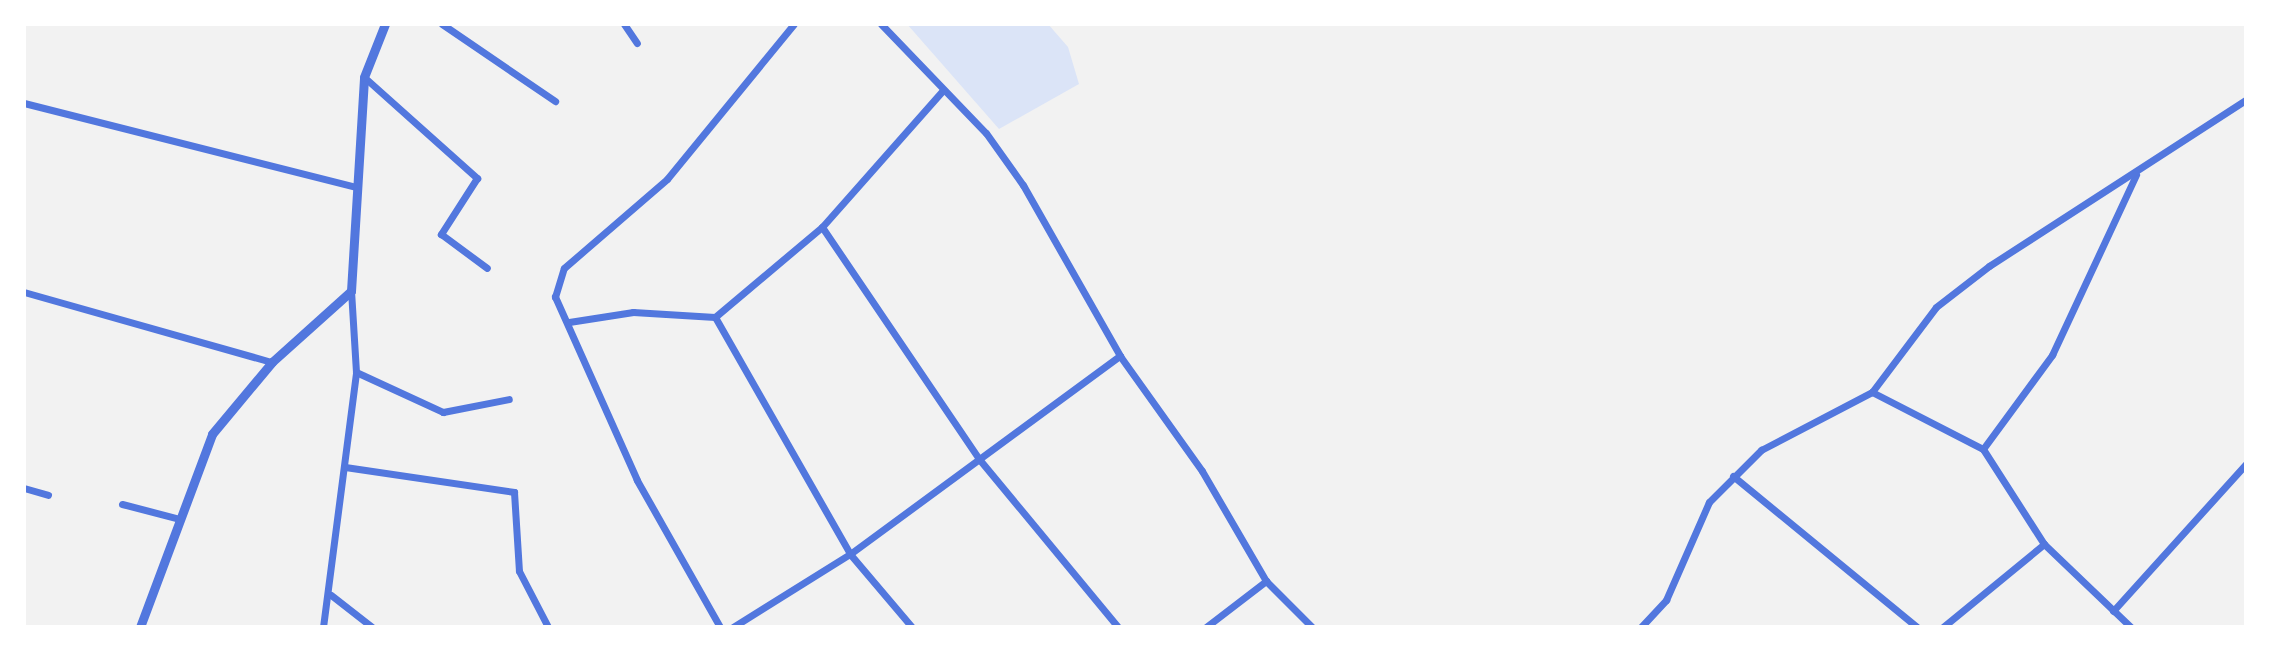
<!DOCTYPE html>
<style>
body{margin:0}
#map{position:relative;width:2270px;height:651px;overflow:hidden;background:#f2f2f2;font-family:"PT Sans Narrow",sans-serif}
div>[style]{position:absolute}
.green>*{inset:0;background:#dbe4f7}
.minor>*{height:7px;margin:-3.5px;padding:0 3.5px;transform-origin:3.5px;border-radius:3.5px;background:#5277de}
.tertiary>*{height:9px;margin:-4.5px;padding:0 4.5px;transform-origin:4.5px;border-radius:4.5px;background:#5277de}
span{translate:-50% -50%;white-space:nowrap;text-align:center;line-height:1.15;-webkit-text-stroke:8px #fff;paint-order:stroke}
.frame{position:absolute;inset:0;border:26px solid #fff;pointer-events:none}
</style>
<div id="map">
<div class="green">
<div style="clip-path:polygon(907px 24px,1048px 24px,1068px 47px,1079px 84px,999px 129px)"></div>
</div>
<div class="minor">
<div style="left:442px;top:24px;width:137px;rotate:34.3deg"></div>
<div style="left:624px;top:24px;width:23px;rotate:56deg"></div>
<div style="left:881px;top:24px;width:151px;rotate:46.1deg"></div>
<div style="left:986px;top:133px;width:64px;rotate:54.6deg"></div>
<div style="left:1023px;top:185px;width:197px;rotate:60.4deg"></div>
<div style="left:1120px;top:356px;width:141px;rotate:54.5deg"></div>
<div style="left:1202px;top:471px;width:127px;rotate:59.8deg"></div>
<div style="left:1266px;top:581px;width:65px;rotate:45deg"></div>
<div style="left:364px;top:77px;width:152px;rotate:41.8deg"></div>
<div style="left:477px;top:178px;width:67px;rotate:122.7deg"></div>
<div style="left:441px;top:234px;width:57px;rotate:36.5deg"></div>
<div style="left:24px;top:103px;width:342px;rotate:14.2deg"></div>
<div style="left:822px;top:227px;width:280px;rotate:55.9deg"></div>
<div style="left:979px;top:459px;width:218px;rotate:50.4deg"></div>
<div style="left:24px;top:292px;width:258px;rotate:15.8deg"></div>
<div style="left:715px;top:317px;width:273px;rotate:60.3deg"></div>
<div style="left:850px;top:554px;width:96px;rotate:49.7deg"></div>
<div style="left:569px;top:322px;width:65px;rotate:-8.9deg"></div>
<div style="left:633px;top:312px;width:82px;rotate:3.5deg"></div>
<div style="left:715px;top:317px;width:140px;rotate:-40.1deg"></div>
<div style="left:822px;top:227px;width:183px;rotate:-48.5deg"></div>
<div style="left:356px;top:372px;width:96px;rotate:24.7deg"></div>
<div style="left:443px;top:412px;width:67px;rotate:-11.1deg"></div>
<div style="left:1872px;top:392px;width:125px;rotate:27.2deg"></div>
<div style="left:1983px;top:449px;width:113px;rotate:57.3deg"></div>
<div style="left:2044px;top:544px;width:120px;rotate:43.7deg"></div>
<div style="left:1983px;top:449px;width:117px;rotate:-53.7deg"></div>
<div style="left:2052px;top:355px;width:199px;rotate:-65deg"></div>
<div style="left:345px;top:467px;width:171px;rotate:8.4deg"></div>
<div style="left:514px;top:492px;width:79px;rotate:86.4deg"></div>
<div style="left:519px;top:571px;width:63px;rotate:62.6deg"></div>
<div style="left:1733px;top:476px;width:238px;rotate:39.4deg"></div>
<div style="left:24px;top:488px;width:25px;rotate:16deg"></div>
<div style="left:122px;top:504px;width:60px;rotate:14.5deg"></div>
<div style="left:331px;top:595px;width:52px;rotate:38deg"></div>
<div style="left:2113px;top:611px;width:198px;rotate:-47.9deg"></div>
<div style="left:323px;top:627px;width:257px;rotate:-82.6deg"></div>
<div style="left:356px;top:372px;width:81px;rotate:-93.5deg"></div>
<div style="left:720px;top:627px;width:169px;rotate:-119.5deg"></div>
<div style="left:637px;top:480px;width:201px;rotate:-114.1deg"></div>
<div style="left:555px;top:297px;width:30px;rotate:-73deg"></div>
<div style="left:564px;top:268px;width:136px;rotate:-40.8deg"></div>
<div style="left:667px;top:179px;width:200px;rotate:-50.7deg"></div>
<div style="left:733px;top:627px;width:138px;rotate:-32deg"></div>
<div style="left:850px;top:554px;width:335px;rotate:-36.3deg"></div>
<div style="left:1206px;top:627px;width:76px;rotate:-37.5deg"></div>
<div style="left:1641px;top:627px;width:37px;rotate:-47deg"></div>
<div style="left:1666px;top:600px;width:107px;rotate:-66.3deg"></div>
<div style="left:1709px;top:502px;width:74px;rotate:-45deg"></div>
<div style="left:1761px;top:450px;width:125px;rotate:-27.6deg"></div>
<div style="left:1872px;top:392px;width:106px;rotate:-53deg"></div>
<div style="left:1936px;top:307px;width:67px;rotate:-37.7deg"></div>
<div style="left:1989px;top:266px;width:306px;rotate:-32.9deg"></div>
<div style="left:1943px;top:627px;width:131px;rotate:-39.4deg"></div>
</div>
<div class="tertiary">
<div style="left:140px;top:627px;width:206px;rotate:-69.5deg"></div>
<div style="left:212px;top:434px;width:94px;rotate:-50.2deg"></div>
<div style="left:272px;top:362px;width:106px;rotate:-41.9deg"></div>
<div style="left:351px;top:291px;width:214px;rotate:-86.5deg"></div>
<div style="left:364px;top:77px;width:57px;rotate:-68.4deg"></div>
</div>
<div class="frame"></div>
</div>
